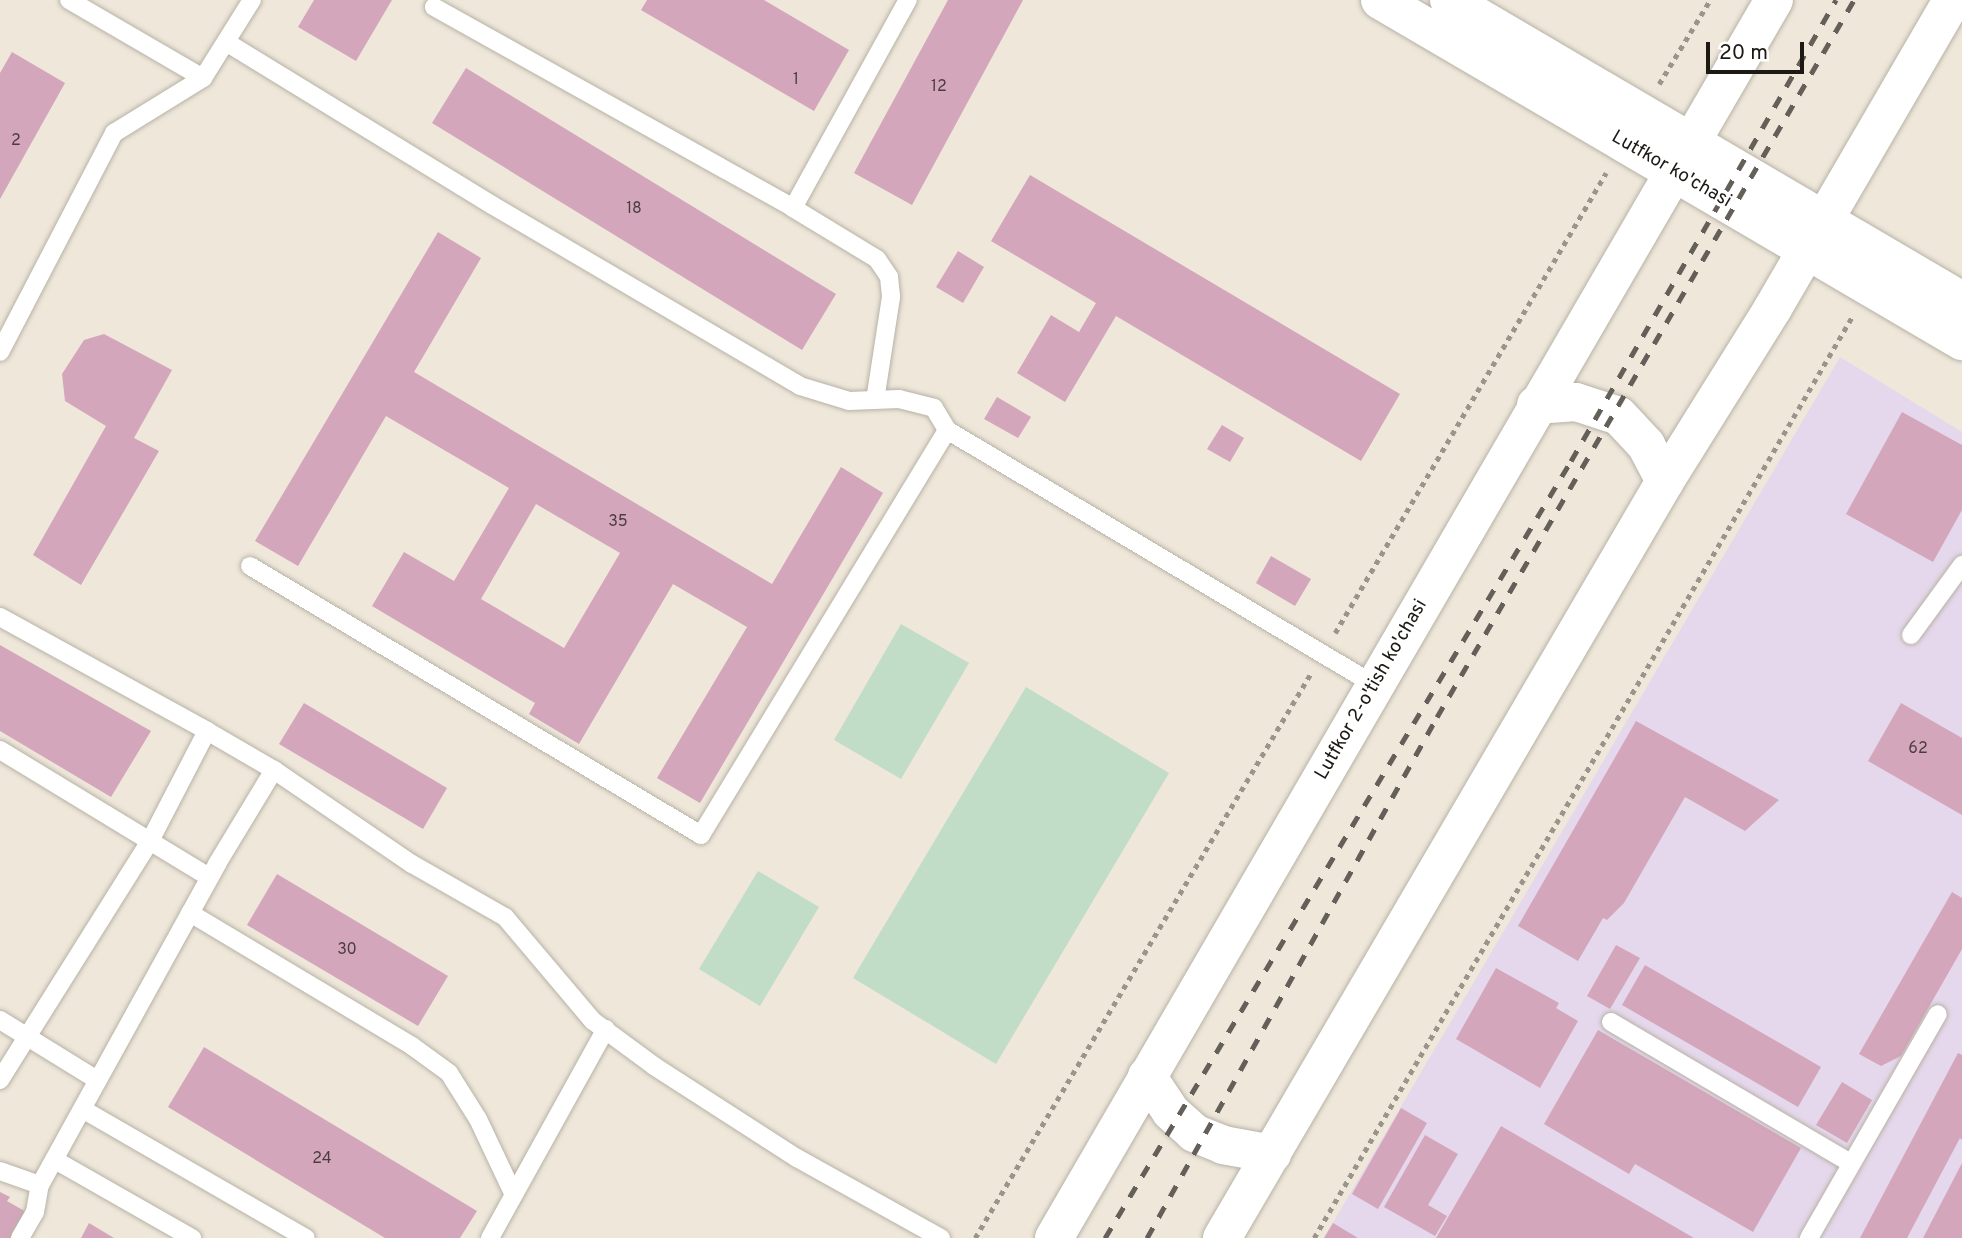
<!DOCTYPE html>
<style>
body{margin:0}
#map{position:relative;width:1962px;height:1238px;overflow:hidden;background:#eee7da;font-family:Overpass,sans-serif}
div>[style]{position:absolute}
.industrial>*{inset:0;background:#e5d8ec}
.green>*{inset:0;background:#c2ddc7}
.building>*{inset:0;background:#d4a6bb}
.path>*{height:4.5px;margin-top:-2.25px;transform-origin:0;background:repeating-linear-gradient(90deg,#9a948b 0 5px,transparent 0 10px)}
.roads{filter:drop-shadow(0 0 2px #b8b2a6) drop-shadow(0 0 2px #b8b2a6)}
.lane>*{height:18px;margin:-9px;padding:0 9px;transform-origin:9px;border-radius:9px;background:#fff}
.secondary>*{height:38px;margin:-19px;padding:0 19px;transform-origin:19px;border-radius:19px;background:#fff}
.rail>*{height:5px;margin-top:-2.5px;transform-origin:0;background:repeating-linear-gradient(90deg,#645f58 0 12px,transparent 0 24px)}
span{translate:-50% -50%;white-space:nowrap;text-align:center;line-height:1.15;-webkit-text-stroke:7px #fff;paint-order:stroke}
.number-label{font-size:16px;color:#4b3d3f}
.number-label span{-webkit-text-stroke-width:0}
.street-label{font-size:19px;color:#1d1a16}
.scale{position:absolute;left:1706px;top:42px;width:98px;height:32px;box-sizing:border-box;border:4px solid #1d1a16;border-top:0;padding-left:9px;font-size:21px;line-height:24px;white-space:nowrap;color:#1d1a16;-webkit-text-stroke:5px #fff;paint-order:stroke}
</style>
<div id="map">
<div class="industrial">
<div style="clip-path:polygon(1840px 357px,1962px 432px,1962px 1238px,1324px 1238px)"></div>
</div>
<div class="green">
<div style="clip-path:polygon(901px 624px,969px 663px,901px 779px,834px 740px)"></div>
<div style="clip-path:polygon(1026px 687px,1169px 773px,996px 1064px,853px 978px)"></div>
<div style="clip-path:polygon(758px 871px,819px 907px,760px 1006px,699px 969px)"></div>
</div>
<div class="building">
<div style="clip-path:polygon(314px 0,392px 0,356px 61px,298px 27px)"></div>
<div style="clip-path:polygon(647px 0,764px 0,849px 50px,814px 111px,641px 10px)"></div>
<div style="clip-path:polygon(948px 0,1023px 0,912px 205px,854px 173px)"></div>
<div style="clip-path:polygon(12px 52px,65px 83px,0 199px,0 73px)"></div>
<div style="clip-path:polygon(466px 68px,836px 294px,802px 350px,432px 123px)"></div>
<div style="clip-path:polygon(1030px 175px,1400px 394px,1361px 461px,1116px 316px,1065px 402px,1017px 373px,1051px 315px,1079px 332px,1096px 303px,991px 241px)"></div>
<div style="clip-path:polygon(evenodd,438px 232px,481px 258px,414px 372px,772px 584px,841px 467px,883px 493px,700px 803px,657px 778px,747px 627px,673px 584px,579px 744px,529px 714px,535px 703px,372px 606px,404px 552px,454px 581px,509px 488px,386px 416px,298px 566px,255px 541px,438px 232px,536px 504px,620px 553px,564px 648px,481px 599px,536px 504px)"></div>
<div style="clip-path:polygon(958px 251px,984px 267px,963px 303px,936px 287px)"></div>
<div style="clip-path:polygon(104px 334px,172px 370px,134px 438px,159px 451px,81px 585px,33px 555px,106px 426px,65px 401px,62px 374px,84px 340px)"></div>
<div style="clip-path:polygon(997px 397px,1031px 417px,1018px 438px,984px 419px)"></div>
<div style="clip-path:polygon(1902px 412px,1962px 445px,1962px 510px,1933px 562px,1846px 514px)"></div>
<div style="clip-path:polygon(1222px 425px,1244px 438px,1230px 462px,1207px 449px)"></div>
<div style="clip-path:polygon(1271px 556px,1311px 579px,1295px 606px,1256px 583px)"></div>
<div style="clip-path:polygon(0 645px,151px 731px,111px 797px,0 731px)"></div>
<div style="clip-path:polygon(304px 703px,447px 788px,423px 829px,279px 744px)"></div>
<div style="clip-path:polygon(1901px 703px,1962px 738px,1962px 815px,1868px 761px)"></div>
<div style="clip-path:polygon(1636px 721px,1779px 800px,1745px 831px,1685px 797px,1624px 903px,1607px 920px,1603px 918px,1578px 961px,1518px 926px)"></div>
<div style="clip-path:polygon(277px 874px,448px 976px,418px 1026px,247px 925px)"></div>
<div style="clip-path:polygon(1952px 892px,1962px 898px,1962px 949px,1901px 1056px,1881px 1066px,1859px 1054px)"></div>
<div style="clip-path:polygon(1616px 945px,1640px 958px,1610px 1009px,1587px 996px)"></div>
<div style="clip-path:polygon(1645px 965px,1821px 1067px,1798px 1107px,1622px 1005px)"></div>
<div style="clip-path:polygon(1496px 968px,1559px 1003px,1556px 1008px,1578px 1021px,1540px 1088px,1456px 1039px)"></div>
<div style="clip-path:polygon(1598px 1030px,1801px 1148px,1753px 1232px,1635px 1164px,1629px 1174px,1544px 1124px)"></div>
<div style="clip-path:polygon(204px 1047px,477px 1211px,460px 1238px,385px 1238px,168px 1107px)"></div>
<div style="clip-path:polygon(1958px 1053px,1962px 1055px,1962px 1140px,1960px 1138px,1907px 1238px,1860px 1238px)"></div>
<div style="clip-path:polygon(1842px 1082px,1872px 1100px,1847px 1143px,1816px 1125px)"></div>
<div style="clip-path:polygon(1401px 1108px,1427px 1123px,1378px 1209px,1352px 1194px)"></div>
<div style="clip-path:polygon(1501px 1126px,1608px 1188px,1694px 1238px,1436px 1238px)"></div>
<div style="clip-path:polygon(1425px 1135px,1458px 1154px,1428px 1205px,1447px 1216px,1435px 1236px,1384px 1207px)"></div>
<div style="clip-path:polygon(1962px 1163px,1962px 1238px,1923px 1238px)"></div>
<div style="clip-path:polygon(0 1192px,10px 1197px,7px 1201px,28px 1213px,14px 1238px,0 1238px)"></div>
<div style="clip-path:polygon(89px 1223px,114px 1238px,81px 1238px)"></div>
<div style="clip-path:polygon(1333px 1223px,1358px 1238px,1324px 1238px)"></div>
</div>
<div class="path">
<div style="left:1659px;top:84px;width:98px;rotate:-58.7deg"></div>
<div style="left:1335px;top:633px;width:534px;rotate:-59.5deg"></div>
<div style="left:975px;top:1238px;width:657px;rotate:-59.26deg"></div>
<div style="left:1314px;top:1238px;width:1067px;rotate:-59.71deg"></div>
</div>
<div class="roads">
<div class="lane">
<div style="left:69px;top:0;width:155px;rotate:30.2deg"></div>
<div style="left:434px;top:7px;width:411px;rotate:29.2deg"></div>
<div style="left:793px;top:208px;width:98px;rotate:31.3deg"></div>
<div style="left:877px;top:259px;width:22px;rotate:56deg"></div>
<div style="left:889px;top:277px;width:20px;rotate:84deg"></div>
<div style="left:891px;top:297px;width:104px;rotate:98.8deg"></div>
<div style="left:226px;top:42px;width:312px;rotate:31.5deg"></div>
<div style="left:492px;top:205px;width:357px;rotate:30.4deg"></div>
<div style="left:800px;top:386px;width:51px;rotate:17deg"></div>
<div style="left:849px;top:401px;width:50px;rotate:-2.3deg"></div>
<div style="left:899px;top:399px;width:36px;rotate:14deg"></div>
<div style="left:934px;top:408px;width:26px;rotate:59deg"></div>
<div style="left:947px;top:430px;width:498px;rotate:30.8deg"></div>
<div style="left:793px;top:208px;width:238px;rotate:-61.1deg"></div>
<div style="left:0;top:352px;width:247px;rotate:-62.5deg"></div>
<div style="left:114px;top:133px;width:105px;rotate:-31.7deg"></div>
<div style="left:203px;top:78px;width:92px;rotate:-57.9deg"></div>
<div style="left:250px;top:566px;width:525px;rotate:30.81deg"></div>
<div style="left:701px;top:835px;width:474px;rotate:-58.7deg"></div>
<div style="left:0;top:617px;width:236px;rotate:28.8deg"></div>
<div style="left:1911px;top:635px;width:87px;rotate:-53.9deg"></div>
<div style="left:0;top:750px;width:245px;rotate:31.3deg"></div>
<div style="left:190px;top:913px;width:259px;rotate:30.9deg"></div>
<div style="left:412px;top:1046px;width:46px;rotate:36.1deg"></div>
<div style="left:449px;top:1073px;width:54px;rotate:57.8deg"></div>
<div style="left:478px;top:1119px;width:82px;rotate:64.7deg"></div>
<div style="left:0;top:1020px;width:114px;rotate:31.7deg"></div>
<div style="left:1611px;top:1022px;width:277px;rotate:30.5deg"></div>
<div style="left:0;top:1080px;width:284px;rotate:-57.9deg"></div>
<div style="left:151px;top:839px;width:122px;rotate:-62.6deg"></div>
<div style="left:207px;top:731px;width:78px;rotate:30.2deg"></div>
<div style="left:274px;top:770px;width:167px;rotate:34.3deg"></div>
<div style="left:412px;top:864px;width:107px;rotate:29.7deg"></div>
<div style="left:505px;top:917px;width:136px;rotate:49.8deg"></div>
<div style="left:593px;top:1021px;width:76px;rotate:36.4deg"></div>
<div style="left:654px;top:1066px;width:170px;rotate:32.8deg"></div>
<div style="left:797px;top:1158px;width:165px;rotate:29.1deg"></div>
<div style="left:84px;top:1110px;width:256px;rotate:30deg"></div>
<div style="left:55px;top:1160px;width:158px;rotate:29.7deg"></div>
<div style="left:0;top:1171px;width:42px;rotate:19.3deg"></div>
<div style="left:20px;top:1238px;width:30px;rotate:-60deg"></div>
<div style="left:35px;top:1212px;width:27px;rotate:-80deg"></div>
<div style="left:40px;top:1185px;width:367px;rotate:-61.1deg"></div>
<div style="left:217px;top:864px;width:110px;rotate:-58.8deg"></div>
<div style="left:490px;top:1238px;width:239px;rotate:-61deg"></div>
<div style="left:1809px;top:1238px;width:258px;rotate:-60.1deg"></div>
</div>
<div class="secondary">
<div style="left:1380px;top:0;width:675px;rotate:30.37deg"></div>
<div style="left:1449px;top:0;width:595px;rotate:30.4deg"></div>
<div style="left:1536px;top:405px;width:40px;rotate:-4.3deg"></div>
<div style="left:1576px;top:402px;width:45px;rotate:18deg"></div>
<div style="left:1619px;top:416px;width:40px;rotate:47deg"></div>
<div style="left:1646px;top:445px;width:41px;rotate:62.2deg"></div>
<div style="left:1147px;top:1076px;width:43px;rotate:56.3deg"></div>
<div style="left:1171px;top:1112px;width:31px;rotate:42deg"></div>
<div style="left:1194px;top:1133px;width:31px;rotate:22deg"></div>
<div style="left:1223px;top:1145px;width:50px;rotate:10.4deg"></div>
<div style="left:1054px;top:1238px;width:1432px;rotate:-59.82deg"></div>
<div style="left:1222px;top:1238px;width:877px;rotate:-59.66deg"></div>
<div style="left:1665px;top:481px;width:204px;rotate:-58deg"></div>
<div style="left:1773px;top:308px;width:356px;rotate:-59.8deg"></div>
</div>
</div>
<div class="rail">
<div style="left:1105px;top:1238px;width:906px;rotate:-59.05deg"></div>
<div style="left:1571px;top:461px;width:532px;rotate:-60.11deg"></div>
<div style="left:1147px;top:1238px;width:596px;rotate:-60.9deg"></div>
<div style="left:1437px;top:717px;width:829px;rotate:-59.82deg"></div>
</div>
<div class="number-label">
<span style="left:796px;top:80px">1</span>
<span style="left:939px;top:87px">12</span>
<span style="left:16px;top:141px">2</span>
<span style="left:634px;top:209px">18</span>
<span style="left:618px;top:522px">35</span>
<span style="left:1918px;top:749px">62</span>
<span style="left:347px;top:950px">30</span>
<span style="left:322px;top:1159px">24</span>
</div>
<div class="street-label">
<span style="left:1671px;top:170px;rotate:30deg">Lutfkor ko'chasi</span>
<span style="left:1372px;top:690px;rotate:-60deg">Lutfkor 2-o'tish ko'chasi</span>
</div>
<div class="scale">20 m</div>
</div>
